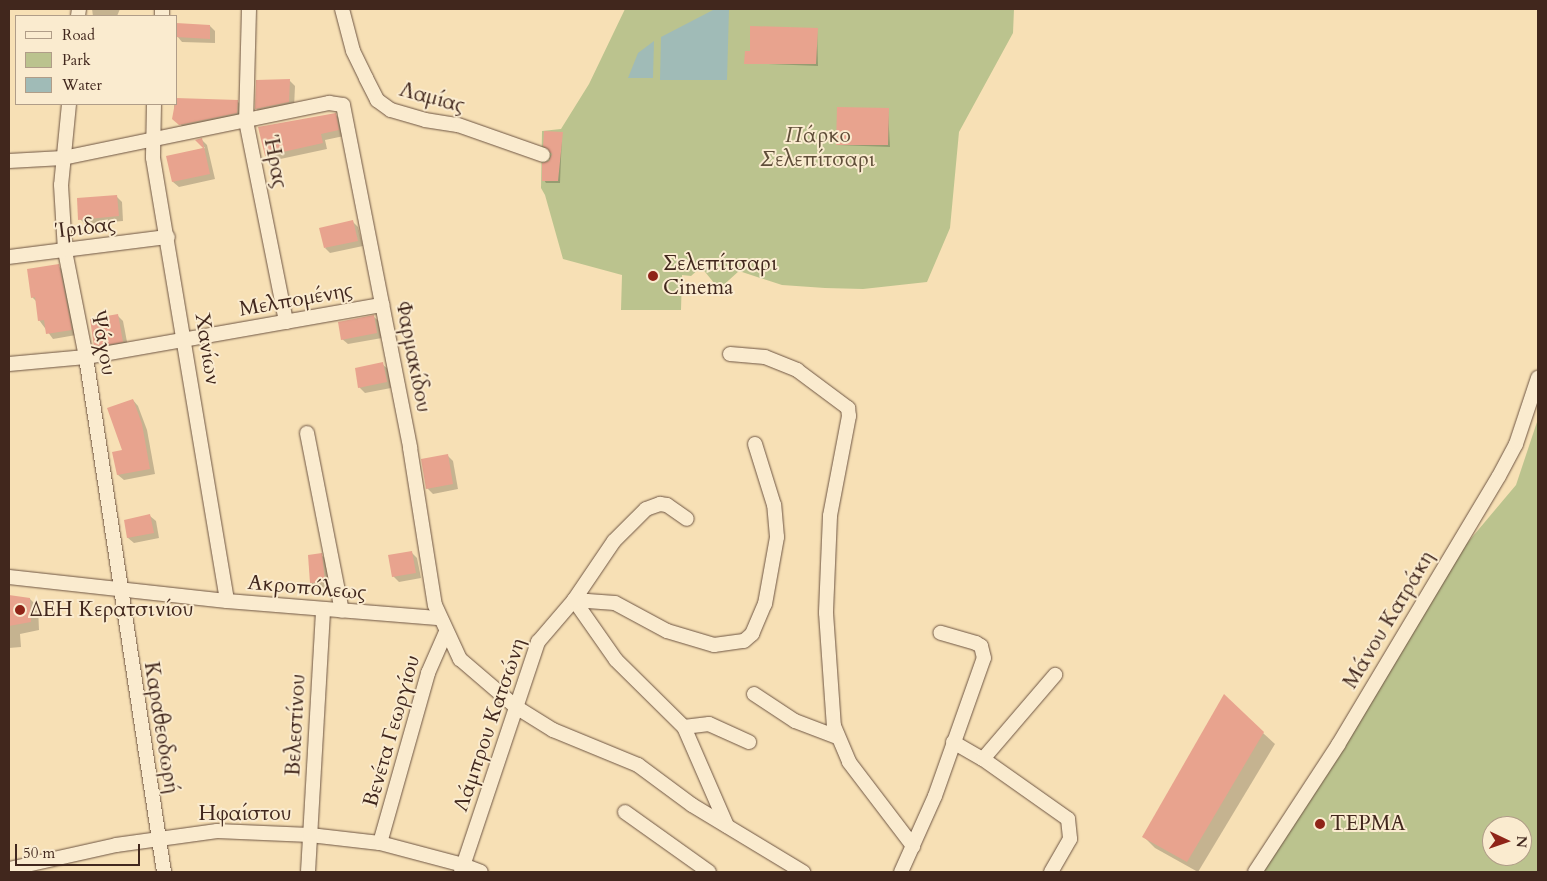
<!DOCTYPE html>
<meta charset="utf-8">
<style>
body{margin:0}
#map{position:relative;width:1547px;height:881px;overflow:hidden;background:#f7e0b5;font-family:Cardo,serif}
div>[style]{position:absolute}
.green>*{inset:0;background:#bbc38e}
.water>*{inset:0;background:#a0bbb7}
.shadow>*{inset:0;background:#0003}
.building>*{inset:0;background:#e8a38e}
.roads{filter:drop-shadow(0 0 1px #6e5543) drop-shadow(0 0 1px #6e5543)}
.street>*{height:14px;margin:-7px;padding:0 7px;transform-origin:7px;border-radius:7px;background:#faebcf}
.dots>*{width:14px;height:14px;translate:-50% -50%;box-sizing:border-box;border:2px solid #faebcf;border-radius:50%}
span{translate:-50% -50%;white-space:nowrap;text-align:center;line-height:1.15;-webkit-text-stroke:4px #faebcf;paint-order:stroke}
.street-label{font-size:21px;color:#41271d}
.park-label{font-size:21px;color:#604e39;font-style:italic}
.poi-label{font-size:21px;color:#41271d}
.left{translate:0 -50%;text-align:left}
.frame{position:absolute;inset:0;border:10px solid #41271d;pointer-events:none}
.legend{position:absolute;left:15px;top:15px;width:162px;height:90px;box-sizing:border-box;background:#faebcf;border:1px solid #b09d88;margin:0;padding:6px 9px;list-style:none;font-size:15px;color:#41271d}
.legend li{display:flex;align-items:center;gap:10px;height:25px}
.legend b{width:25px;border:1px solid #b09d88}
.north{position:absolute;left:1482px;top:816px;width:50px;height:50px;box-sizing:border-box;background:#faebcf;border:1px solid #b09d88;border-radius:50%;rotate:93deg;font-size:14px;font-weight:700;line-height:20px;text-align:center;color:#41271d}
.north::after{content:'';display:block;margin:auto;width:18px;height:22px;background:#8f2418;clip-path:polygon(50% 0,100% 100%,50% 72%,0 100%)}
.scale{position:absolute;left:15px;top:844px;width:125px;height:22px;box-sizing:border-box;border:2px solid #41271d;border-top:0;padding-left:6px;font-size:15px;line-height:18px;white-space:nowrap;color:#41271d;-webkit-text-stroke:4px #faebcf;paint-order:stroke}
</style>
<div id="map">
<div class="green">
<div style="clip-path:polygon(625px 9px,1014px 9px,1013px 33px,959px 132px,950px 228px,927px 282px,863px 289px,825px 288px,782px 285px,739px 271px,719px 289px,701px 267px,691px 276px,682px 275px,681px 310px,621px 310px,622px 275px,563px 259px,545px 195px,541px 188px,542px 131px,561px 129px,589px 84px)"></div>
<div style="clip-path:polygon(evenodd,1538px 419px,1538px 872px,1258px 872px,1431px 586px,1516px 485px,1538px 419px,1492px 826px,1522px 826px,1522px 856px,1492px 856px,1492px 826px)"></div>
</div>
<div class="water">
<div style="clip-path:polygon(715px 9px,729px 9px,727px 80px,660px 80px,661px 37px)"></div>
<div style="clip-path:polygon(654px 41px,653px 78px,628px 78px,638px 53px)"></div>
</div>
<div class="shadow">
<div style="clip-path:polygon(92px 9px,120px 9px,117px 16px,93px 16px)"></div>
<div style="clip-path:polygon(210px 26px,215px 31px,215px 43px,182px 42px,177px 36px)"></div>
<div style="clip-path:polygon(817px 29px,818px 66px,746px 63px,751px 52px)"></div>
<div style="clip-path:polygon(257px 81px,290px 81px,295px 86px,294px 108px,262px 114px,256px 109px)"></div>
<div style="clip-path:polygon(237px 101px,246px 110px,245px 121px,189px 133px,174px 118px,174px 104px)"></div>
<div style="clip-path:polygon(888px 110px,890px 147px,837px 145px)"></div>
<div style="clip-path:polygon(335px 114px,341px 120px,344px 136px,325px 140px,327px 149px,271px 161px,266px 155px)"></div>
<div style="clip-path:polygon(562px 134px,560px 183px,546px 183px,544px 180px)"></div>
<div style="clip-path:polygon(197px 140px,202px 140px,207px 145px,215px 179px,179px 187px,173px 182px,168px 157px,205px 148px)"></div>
<div style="clip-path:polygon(116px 196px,122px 202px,123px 221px,85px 224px,80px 219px)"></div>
<div style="clip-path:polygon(353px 222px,358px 227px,363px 246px,330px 253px,325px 248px)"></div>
<div style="clip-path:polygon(58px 266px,64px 271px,76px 335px,53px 339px,39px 320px,37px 302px,32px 297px)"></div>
<div style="clip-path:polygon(118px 316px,123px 321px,128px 347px,101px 352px,96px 346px)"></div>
<div style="clip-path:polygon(374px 317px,380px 322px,382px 338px,348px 344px,342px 339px)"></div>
<div style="clip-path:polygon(382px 364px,388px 369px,391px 388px,365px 393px,359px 387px)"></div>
<div style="clip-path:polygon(133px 400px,138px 406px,147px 430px,155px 474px,124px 480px,118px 475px)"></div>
<div style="clip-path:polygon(447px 455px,453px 461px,458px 489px,433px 494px,427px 488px)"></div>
<div style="clip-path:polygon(150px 516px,156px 521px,159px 538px,134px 543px,128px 538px,125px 521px)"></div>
<div style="clip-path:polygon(412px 553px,417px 558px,421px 578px,399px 582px,393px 576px)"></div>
<div style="clip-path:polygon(321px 555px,327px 560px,330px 587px,317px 588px,311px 583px,309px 556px)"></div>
<div style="clip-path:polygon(9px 597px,30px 599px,38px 607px,39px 630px,20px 634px,21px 647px,9px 648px)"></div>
<div style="clip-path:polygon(1263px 733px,1275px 744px,1198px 872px,1155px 848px,1144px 837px)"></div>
</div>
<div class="building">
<div style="clip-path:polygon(176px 23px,210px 25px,210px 39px,176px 37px)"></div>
<div style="clip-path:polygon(750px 26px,818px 28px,816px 64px,744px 64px,745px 51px,750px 51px)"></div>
<div style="clip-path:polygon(290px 79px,289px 102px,255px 109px,256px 80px)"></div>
<div style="clip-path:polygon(176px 98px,238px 100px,237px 113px,179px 125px,172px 119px)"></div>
<div style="clip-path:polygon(837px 107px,889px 108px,888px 145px,836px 145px)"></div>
<div style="clip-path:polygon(336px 113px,339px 130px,321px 134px,323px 143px,265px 156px,258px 127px)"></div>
<div style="clip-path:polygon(544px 131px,563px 132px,558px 181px,542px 181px,542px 163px,549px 161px,552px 154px,543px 146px)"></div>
<div style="clip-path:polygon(202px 138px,210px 174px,172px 182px,166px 156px,203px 148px,195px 140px)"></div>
<div style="clip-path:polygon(117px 195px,119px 216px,78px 220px,77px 198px)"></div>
<div style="clip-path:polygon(353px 220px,358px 241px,324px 248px,319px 228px)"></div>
<div style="clip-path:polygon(59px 264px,72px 330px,46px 334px,44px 320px,38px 321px,35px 297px,31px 298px,27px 269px)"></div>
<div style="clip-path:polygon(118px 314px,123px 342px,94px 347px,90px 319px)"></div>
<div style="clip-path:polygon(374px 315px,377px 333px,341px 340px,338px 322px)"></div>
<div style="clip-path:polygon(383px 362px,387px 382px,358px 388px,355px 368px)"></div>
<div style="clip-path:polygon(133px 399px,142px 424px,150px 469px,117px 475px,112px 452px,122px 450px,107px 408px)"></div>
<div style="clip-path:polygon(448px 454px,453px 484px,426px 489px,421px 459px)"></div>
<div style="clip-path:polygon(150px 514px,154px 533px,127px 538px,124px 520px)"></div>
<div style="clip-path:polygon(412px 551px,416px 573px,392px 577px,388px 555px)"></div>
<div style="clip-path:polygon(322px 553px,325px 582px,310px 583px,308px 555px)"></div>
<div style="clip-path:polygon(9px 595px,30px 598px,31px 622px,9px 626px)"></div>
<div style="clip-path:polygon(1224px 694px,1264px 732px,1187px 862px,1142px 837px)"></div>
</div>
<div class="roads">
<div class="street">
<div style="left:249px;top:9px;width:112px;rotate:91.5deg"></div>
<div style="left:246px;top:121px;width:205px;rotate:78.7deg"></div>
<div style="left:342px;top:9px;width:43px;rotate:75.3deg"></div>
<div style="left:353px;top:51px;width:30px;rotate:64deg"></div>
<div style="left:366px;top:78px;width:25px;rotate:63deg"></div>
<div style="left:377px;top:100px;width:17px;rotate:36deg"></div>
<div style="left:391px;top:110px;width:35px;rotate:16deg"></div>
<div style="left:425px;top:120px;width:33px;rotate:9deg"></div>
<div style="left:458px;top:125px;width:90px;rotate:19.4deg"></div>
<div style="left:78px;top:16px;width:7px;rotate:-82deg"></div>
<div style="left:162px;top:16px;width:7px;rotate:-90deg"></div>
<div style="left:69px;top:104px;width:81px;rotate:95.6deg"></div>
<div style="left:61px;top:185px;width:66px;rotate:86.5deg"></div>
<div style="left:65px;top:251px;width:108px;rotate:78.8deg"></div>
<div style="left:86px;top:357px;width:521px;rotate:81.39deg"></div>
<div style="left:154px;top:104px;width:54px;rotate:91.1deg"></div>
<div style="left:153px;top:158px;width:449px;rotate:80.5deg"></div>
<div style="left:9px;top:161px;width:54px;rotate:-3.2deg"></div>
<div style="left:63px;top:158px;width:272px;rotate:-11.7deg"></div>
<div style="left:329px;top:103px;width:14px;rotate:8deg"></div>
<div style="left:343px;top:105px;width:349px;rotate:78.9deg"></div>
<div style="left:410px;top:448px;width:159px;rotate:81deg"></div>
<div style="left:435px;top:605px;width:60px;rotate:65.2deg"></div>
<div style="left:460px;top:659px;width:74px;rotate:40.6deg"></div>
<div style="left:516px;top:707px;width:44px;rotate:31.9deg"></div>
<div style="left:553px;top:730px;width:92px;rotate:22.4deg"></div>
<div style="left:638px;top:765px;width:67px;rotate:36.5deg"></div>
<div style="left:692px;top:805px;width:130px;rotate:31.1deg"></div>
<div style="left:9px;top:257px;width:160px;rotate:-7.2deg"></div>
<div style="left:730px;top:354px;width:35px;rotate:5deg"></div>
<div style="left:765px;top:357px;width:35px;rotate:22deg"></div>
<div style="left:797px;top:370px;width:64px;rotate:36.7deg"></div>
<div style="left:848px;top:408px;width:8px;rotate:83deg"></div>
<div style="left:849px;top:416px;width:102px;rotate:100.8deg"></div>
<div style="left:830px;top:516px;width:97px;rotate:92.4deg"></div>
<div style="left:826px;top:613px;width:113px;rotate:86deg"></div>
<div style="left:834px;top:726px;width:39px;rotate:67deg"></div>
<div style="left:849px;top:762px;width:106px;rotate:52.7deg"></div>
<div style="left:9px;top:364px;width:77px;rotate:-5.2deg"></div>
<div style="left:86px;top:357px;width:301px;rotate:-10deg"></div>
<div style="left:307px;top:433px;width:181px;rotate:78.9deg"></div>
<div style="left:9px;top:577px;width:219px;rotate:6.3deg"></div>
<div style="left:227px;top:601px;width:214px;rotate:4.6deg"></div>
<div style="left:574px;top:600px;width:41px;rotate:4.2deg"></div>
<div style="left:615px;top:603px;width:59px;rotate:28.3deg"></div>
<div style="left:667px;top:631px;width:49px;rotate:16.6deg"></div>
<div style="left:714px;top:645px;width:30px;rotate:-8deg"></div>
<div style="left:744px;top:641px;width:11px;rotate:-41deg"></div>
<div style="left:752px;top:634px;width:33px;rotate:-67deg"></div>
<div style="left:765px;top:604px;width:68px;rotate:-79.8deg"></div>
<div style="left:777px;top:537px;width:32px;rotate:-95deg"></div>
<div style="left:774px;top:505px;width:64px;rotate:-107.3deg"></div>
<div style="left:574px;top:600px;width:73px;rotate:55deg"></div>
<div style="left:616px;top:660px;width:95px;rotate:44.6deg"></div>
<div style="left:684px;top:727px;width:108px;rotate:66.5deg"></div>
<div style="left:754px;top:694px;width:49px;rotate:33.4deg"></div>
<div style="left:795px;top:721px;width:45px;rotate:20.9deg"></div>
<div style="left:684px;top:727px;width:25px;rotate:-7deg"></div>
<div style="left:709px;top:724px;width:44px;rotate:24.2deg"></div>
<div style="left:953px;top:742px;width:34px;rotate:30deg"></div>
<div style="left:983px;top:759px;width:111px;rotate:-49.4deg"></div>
<div style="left:983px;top:759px;width:104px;rotate:35.2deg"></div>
<div style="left:1068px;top:819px;width:20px;rotate:84deg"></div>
<div style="left:1070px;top:839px;width:38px;rotate:120deg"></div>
<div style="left:625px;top:812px;width:103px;rotate:35.5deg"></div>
<div style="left:380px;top:843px;width:177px;rotate:-74.2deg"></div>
<div style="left:428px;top:673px;width:45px;rotate:-66.3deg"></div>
<div style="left:9px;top:869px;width:110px;rotate:-12.6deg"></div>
<div style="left:116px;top:845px;width:102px;rotate:-7.9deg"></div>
<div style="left:217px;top:831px;width:93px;rotate:2.5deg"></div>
<div style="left:310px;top:835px;width:70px;rotate:6.5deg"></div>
<div style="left:380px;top:843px;width:86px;rotate:14.8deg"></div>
<div style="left:463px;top:865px;width:19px;rotate:21deg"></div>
<div style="left:308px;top:872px;width:262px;rotate:-86.7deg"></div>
<div style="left:461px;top:872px;width:243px;rotate:-71.5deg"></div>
<div style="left:538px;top:642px;width:55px;rotate:-49.4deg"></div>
<div style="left:574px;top:600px;width:71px;rotate:-55.9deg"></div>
<div style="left:614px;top:541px;width:45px;rotate:-45deg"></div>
<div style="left:646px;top:509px;width:15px;rotate:-20deg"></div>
<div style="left:660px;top:504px;width:7px;rotate:8deg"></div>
<div style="left:667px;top:505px;width:24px;rotate:35deg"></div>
<div style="left:901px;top:872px;width:83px;rotate:-65.9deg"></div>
<div style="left:935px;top:796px;width:146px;rotate:-70.5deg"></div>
<div style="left:984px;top:658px;width:12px;rotate:-104deg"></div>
<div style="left:981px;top:646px;width:6px;rotate:-149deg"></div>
<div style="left:976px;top:643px;width:37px;rotate:-164deg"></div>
<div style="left:1255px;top:872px;width:152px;rotate:-56.8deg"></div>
<div style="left:1338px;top:745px;width:313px;rotate:-59.1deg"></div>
<div style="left:1499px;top:476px;width:36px;rotate:-62deg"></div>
<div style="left:1516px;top:444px;width:70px;rotate:-71.6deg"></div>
</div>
</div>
<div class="dots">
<div style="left:653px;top:276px;background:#8f2418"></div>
<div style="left:20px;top:610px;background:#8f2418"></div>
<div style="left:1320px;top:824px;background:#8f2418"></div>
</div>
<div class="street-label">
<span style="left:432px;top:98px;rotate:15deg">Λαμίας</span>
<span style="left:275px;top:162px;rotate:79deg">Ήρας</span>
<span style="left:86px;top:228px;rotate:-7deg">Ίριδας</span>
<span style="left:296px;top:300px;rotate:-10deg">Μελπομένης</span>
<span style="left:103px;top:343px;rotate:80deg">Ψάχου</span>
<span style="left:207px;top:349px;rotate:81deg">Χανίων</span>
<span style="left:413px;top:357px;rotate:79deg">Φαρμακίδου</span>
<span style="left:307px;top:588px;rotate:5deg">Ακροπόλεως</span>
<span style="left:1389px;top:620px;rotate:-59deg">Μάνου Κατράκη</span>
<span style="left:296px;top:725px;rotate:-87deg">Βελεστίνου</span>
<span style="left:490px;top:725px;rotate:-71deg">Λάμπρου Κατσώνη</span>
<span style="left:161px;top:728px;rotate:81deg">Καραθεοδωρή</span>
<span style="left:392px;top:731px;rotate:-74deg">Βενέτα Γεωργίου</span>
<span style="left:245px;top:814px">Ηφαίστου</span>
</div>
<div class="park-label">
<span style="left:818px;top:148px">Πάρκο<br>Σελεπίτσαρι</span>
</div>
<div class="poi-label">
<span class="left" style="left:663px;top:276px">Σελεπίτσαρι<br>Cinema</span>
<span class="left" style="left:30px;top:610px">ΔΕΗ Κερατσινίου</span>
<span class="left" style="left:1330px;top:824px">ΤΕΡΜΑ</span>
</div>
<div class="frame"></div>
<ul class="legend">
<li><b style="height:6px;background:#faebcf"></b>Road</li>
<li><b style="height:14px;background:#bbc38e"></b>Park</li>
<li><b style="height:14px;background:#a0bbb7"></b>Water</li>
</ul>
<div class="north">N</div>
<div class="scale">50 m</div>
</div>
